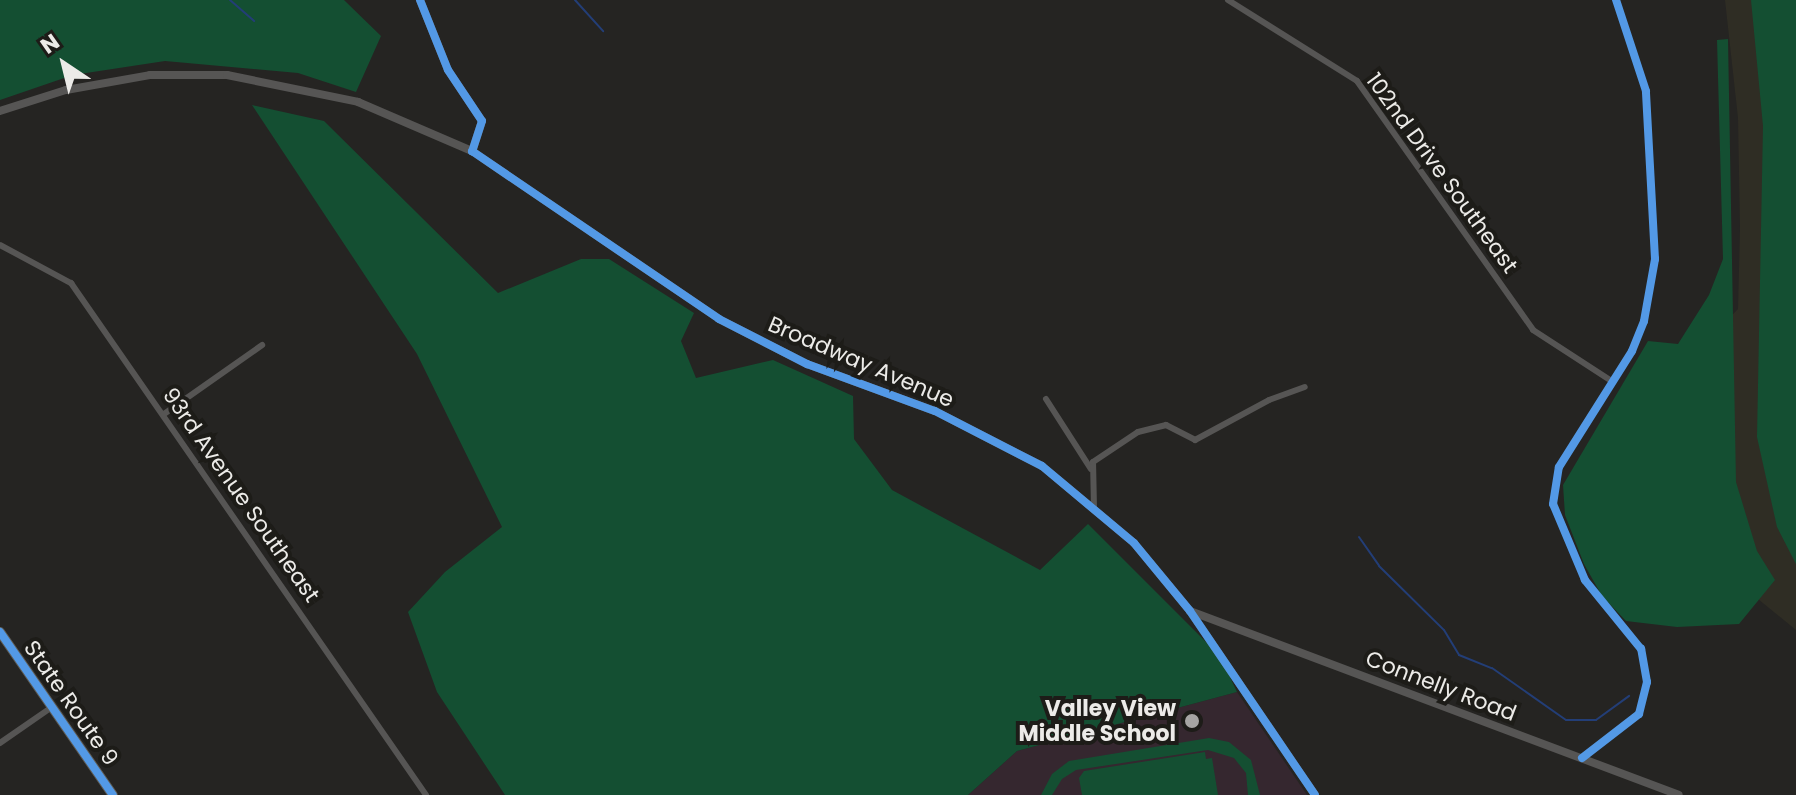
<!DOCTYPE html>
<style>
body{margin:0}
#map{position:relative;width:1796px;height:795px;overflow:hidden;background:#252422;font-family:Poppins,sans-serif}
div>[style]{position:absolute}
.built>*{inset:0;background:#2f2d24}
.education>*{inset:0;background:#35272f}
.green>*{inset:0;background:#144f32}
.stream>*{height:2px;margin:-1px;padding:0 1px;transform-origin:1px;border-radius:1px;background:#233e77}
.minor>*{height:6px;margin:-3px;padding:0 3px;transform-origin:3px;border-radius:3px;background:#565554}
.tertiary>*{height:8px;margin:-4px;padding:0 4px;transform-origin:4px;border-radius:4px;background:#565554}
.primary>*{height:10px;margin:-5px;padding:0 5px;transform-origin:5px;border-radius:5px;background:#5f5d57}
.cycleway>*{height:8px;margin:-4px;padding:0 4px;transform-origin:4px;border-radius:4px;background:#5399e6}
.dots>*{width:22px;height:22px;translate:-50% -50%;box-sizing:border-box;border:4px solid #1d1c18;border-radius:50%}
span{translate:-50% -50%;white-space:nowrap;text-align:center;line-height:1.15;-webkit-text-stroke:8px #1d1c18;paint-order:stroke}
.street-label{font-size:22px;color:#ecebe8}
.poi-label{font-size:22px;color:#ecebe8;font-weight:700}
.right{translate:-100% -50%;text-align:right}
.north{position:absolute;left:24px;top:24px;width:80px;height:80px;-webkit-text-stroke:6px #1d1c18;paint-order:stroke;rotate:325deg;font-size:22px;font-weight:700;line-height:32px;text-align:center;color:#ecebe8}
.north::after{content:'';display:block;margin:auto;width:28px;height:36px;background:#ecebe8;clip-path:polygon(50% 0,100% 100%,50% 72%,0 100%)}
</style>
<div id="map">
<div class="built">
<div style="clip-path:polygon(1725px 0,1763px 0,1796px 510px,1796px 630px,1758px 599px,1729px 537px,1717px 331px,1738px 309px,1740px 229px,1738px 118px)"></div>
</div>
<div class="education">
<div style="clip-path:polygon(1237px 692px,1307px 795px,968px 795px,1017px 751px)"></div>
</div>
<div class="green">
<div style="clip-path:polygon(0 0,344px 0,381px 36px,356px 92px,298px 73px,165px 61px,73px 75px,0 100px)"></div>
<div style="clip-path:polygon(1751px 0,1796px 0,1796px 564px,1777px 527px,1757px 437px,1763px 126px)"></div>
<div style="clip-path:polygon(1728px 39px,1736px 482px,1757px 551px,1775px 580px,1739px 624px,1677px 627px,1626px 621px,1602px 596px,1584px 564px,1565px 515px,1563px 485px,1648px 341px,1678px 344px,1709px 295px,1723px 259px,1717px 40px)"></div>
<div style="clip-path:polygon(252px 105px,324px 121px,498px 293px,581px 259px,609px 259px,694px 313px,681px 341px,696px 378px,773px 360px,853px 396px,854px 439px,892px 490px,1040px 570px,1088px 524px,1220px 656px,1237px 692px,1017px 751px,968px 795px,505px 795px,437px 692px,408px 612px,445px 572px,502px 527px,417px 354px)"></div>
<div style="clip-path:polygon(1209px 738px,1229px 742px,1251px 760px,1260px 795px,1248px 795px,1246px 773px,1234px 758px,1208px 750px,1076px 770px,1062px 779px,1052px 795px,1041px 795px,1052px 774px,1069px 761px)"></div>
<div style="clip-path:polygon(1205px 752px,1206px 759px,1212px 758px,1218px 795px,1082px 795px,1079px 778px,1084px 771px)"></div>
</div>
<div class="stream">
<div style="left:230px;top:0;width:32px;rotate:41deg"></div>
<div style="left:575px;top:0;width:42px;rotate:47.9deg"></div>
<div style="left:1359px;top:537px;width:35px;rotate:55deg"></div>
<div style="left:1379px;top:566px;width:91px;rotate:44.6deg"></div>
<div style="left:1444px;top:630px;width:29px;rotate:59deg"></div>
<div style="left:1459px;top:655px;width:35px;rotate:22deg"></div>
<div style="left:1492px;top:668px;width:90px;rotate:35.1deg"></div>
<div style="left:1566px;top:720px;width:30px"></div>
<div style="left:1596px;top:720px;width:41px;rotate:-36deg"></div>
</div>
<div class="minor">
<div style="left:1228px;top:0;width:152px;rotate:32.1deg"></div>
<div style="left:1357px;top:81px;width:305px;rotate:54.7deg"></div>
<div style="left:1533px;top:330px;width:95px;rotate:33deg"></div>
<div style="left:0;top:245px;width:81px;rotate:28.2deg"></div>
<div style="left:71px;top:283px;width:623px;rotate:55.26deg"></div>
<div style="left:1046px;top:399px;width:83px;rotate:57.3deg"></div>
<div style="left:164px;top:414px;width:120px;rotate:-35.1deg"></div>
<div style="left:1094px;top:508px;width:46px;rotate:-91.2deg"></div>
<div style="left:1093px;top:462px;width:54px;rotate:-33.7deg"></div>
<div style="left:1138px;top:432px;width:29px;rotate:-14deg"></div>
<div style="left:1166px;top:425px;width:33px;rotate:27deg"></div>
<div style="left:1195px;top:440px;width:84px;rotate:-28.4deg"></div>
<div style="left:1269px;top:400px;width:38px;rotate:-20deg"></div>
<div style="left:0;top:743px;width:63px;rotate:-34.7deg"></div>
<div style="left:1582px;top:758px;width:72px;rotate:-37.7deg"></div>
<div style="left:1639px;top:714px;width:33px;rotate:-76deg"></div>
<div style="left:1647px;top:682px;width:34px;rotate:-100deg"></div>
<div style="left:1641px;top:649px;width:89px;rotate:-129.1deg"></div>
<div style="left:1585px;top:580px;width:82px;rotate:-112.8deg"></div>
<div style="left:1553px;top:504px;width:37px;rotate:-81deg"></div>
<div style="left:1559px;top:467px;width:137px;rotate:-57.8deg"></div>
<div style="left:1632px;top:351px;width:32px;rotate:-68deg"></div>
<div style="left:1644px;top:321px;width:63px;rotate:-79.9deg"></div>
<div style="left:1655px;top:259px;width:168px;rotate:-93.1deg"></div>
<div style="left:1646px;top:91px;width:96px;rotate:-108.2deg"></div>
</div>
<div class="tertiary">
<div style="left:420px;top:0;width:75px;rotate:68.2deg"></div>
<div style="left:448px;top:70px;width:61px;rotate:56.3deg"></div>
<div style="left:482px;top:121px;width:32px;rotate:108deg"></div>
<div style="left:0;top:111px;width:69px;rotate:-17.7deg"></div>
<div style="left:66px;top:90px;width:85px;rotate:-10.1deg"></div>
<div style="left:150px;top:75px;width:77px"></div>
<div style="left:227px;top:75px;width:134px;rotate:11.6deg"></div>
<div style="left:358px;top:102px;width:124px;rotate:23.3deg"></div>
<div style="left:472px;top:151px;width:299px;rotate:34.2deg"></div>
<div style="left:719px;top:319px;width:99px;rotate:27.1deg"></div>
<div style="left:807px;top:364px;width:136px;rotate:20.2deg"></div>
<div style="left:935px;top:411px;width:120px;rotate:27.2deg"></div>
<div style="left:1042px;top:466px;width:120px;rotate:39.9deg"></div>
<div style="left:1134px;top:543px;width:88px;rotate:50.5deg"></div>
<div style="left:1190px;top:611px;width:222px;rotate:55.8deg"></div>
<div style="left:1190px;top:611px;width:522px;rotate:20.62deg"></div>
</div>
<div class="primary">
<div style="left:0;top:632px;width:198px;rotate:55.3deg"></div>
</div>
<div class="cycleway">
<div style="left:420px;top:0;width:75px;rotate:68.2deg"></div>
<div style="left:448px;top:70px;width:61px;rotate:56.3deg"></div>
<div style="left:482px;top:121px;width:32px;rotate:108deg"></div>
<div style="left:472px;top:151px;width:299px;rotate:34.2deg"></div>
<div style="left:719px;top:319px;width:99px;rotate:27.1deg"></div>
<div style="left:807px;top:364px;width:136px;rotate:20.2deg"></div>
<div style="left:935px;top:411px;width:120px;rotate:27.2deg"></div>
<div style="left:1042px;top:466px;width:120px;rotate:39.9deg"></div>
<div style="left:1134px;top:543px;width:88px;rotate:50.5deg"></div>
<div style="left:1190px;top:611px;width:222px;rotate:55.8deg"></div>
<div style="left:0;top:632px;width:198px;rotate:55.3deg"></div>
<div style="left:1582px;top:758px;width:72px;rotate:-37.7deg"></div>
<div style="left:1639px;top:714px;width:33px;rotate:-76deg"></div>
<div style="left:1647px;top:682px;width:34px;rotate:-100deg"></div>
<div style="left:1641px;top:649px;width:89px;rotate:-129.1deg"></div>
<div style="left:1585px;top:580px;width:82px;rotate:-112.8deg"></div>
<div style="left:1553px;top:504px;width:37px;rotate:-81deg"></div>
<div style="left:1559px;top:467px;width:137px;rotate:-57.8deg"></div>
<div style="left:1632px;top:351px;width:32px;rotate:-68deg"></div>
<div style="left:1644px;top:321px;width:63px;rotate:-79.9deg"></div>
<div style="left:1655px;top:259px;width:168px;rotate:-93.1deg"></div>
<div style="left:1646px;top:91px;width:96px;rotate:-108.2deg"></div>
</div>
<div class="dots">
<div style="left:1192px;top:721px;background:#a6a5a3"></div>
</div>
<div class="street-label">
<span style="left:1442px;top:173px;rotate:54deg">102nd Drive Southeast</span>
<span style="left:861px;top:362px;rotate:23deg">Broadway Avenue</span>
<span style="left:241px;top:495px;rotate:55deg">93rd Avenue Southeast</span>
<span style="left:1441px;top:686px;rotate:21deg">Connelly Road</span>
<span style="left:71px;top:703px;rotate:55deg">State Route 9</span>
</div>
<div class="poi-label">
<span class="right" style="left:1176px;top:721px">Valley View<br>Middle School</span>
</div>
<div class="north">N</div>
</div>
